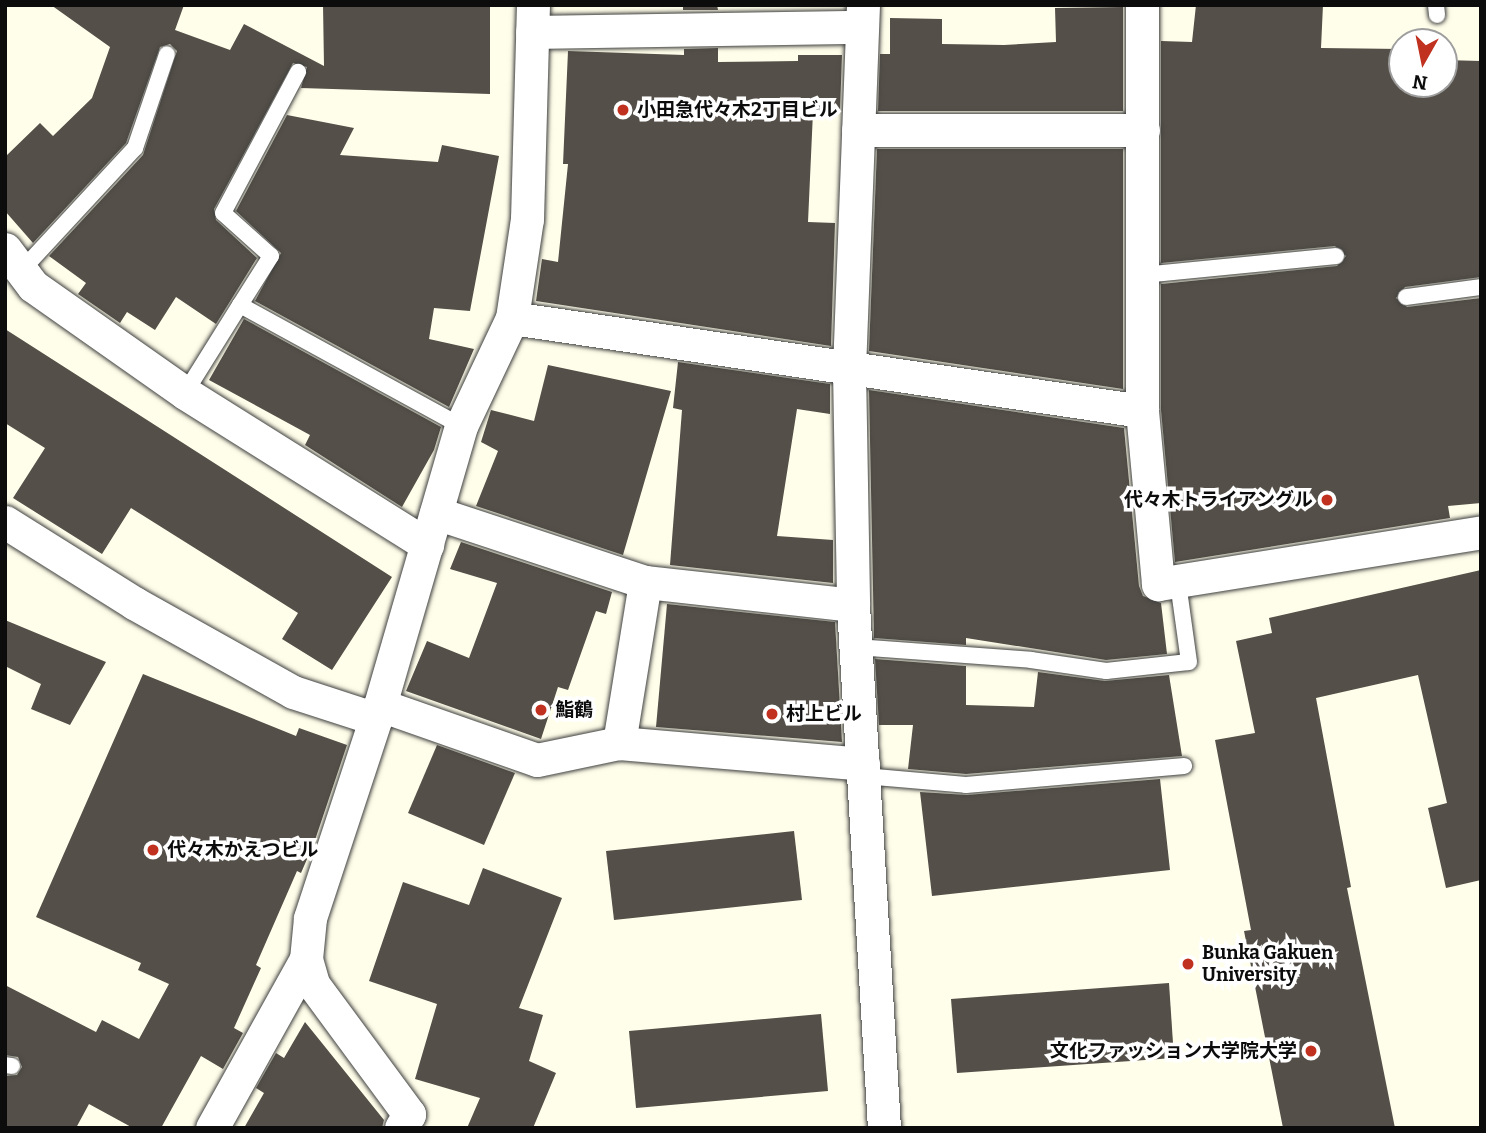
<!DOCTYPE html>
<meta charset="utf-8">
<style>
body{margin:0}
#map{position:relative;width:1486px;height:1133px;overflow:hidden;background:#fffeea;font-family:Bitter,"Noto Sans JP",serif}
div>[style]{position:absolute}
.building>*{inset:0;background:#544f48}
.roads{filter:drop-shadow(0 0 2px #3f3f3f) drop-shadow(0 0 2px #3f3f3f)}
.lane>*{height:16px;margin:-8px;padding:0 8px;transform-origin:8px;border-radius:8px;background:#fff}
.street>*{height:33px;margin:-16.5px;padding:0 16.5px;transform-origin:16.5px;border-radius:16.5px;background:#fff}
.dots>*{width:19px;height:19px;translate:-50% -50%;box-sizing:border-box;border:4px solid #fff;border-radius:50%}
span{translate:-50% -50%;white-space:nowrap;text-align:center;line-height:1.15;-webkit-text-stroke:7px #fff;paint-order:stroke}
.poi-label{font-size:19px;color:#0c0c0c;font-weight:700}
.left{translate:0 -50%;text-align:left}
.right{translate:-100% -50%;text-align:right}
.frame{position:absolute;inset:0;border:7px solid #0c0c0c;pointer-events:none}
.north{position:absolute;left:1388px;top:28px;width:70px;height:70px;box-sizing:border-box;background:#fff;border:2px solid #9e9e9e;border-radius:50%;rotate:189deg;font-size:19px;font-weight:700;line-height:28px;text-align:center;color:#0c0c0c}
.north::after{content:'';display:block;margin:auto;width:24px;height:32px;background:#c0311f;clip-path:polygon(50% 0,100% 100%,50% 72%,0 100%)}
</style>
<div id="map">
<div class="building">
<div style="clip-path:polygon(51px 5px,184px 5px,175px 30px,230px 50px,244px 24px,324px 66px,323px 5px,490px 5px,490px 94px,301px 88px,307px 67px,293px 63px,214px 209px,216px 220px,257px 258px,216px 324px,176px 297px,155px 330px,127px 312px,120px 323px,78px 294px,86px 283px,49px 256px,143px 155px,177px 51px,170px 44px,160px 47px,126px 143px,33px 243px,5px 211px,5px 157px,40px 123px,53px 136px,92px 98px,110px 47px)"></div>
<div style="clip-path:polygon(683px 5px,717px 5px,718px 10px,683px 10px)"></div>
<div style="clip-path:polygon(1196px 5px,1323px 5px,1321px 48px,1402px 49px,1402px 84px,1444px 84px,1444px 60px,1481px 61px,1481px 277px,1405px 287px,1396px 298px,1407px 307px,1481px 298px,1481px 503px,1448px 506px,1450px 518px,1175px 562px,1161px 410px,1161px 284px,1337px 266px,1346px 256px,1335px 246px,1161px 263px,1161px 41px,1192px 42px)"></div>
<div style="clip-path:polygon(1123px 7px,1123px 111px,878px 111px,880px 54px,890px 54px,890px 18px,942px 19px,942px 44px,1004px 45px,1056px 42px,1055px 8px)"></div>
<div style="clip-path:polygon(718px 48px,718px 62px,798px 61px,798px 55px,842px 55px,840px 111px,813px 112px,808px 222px,835px 223px,831px 346px,536px 301px,542px 259px,558px 262px,568px 164px,563px 164px,568px 51px,684px 55px,684px 49px)"></div>
<div style="clip-path:polygon(287px 115px,354px 128px,340px 155px,438px 162px,442px 145px,499px 156px,470px 311px,434px 308px,429px 339px,474px 349px,449px 407px,255px 301px,281px 253px,236px 211px)"></div>
<div style="clip-path:polygon(877px 149px,1123px 149px,1123px 389px,869px 351px)"></div>
<div style="clip-path:polygon(244px 319px,441px 427px,434px 450px,402px 507px,305px 445px,310px 435px,209px 380px)"></div>
<div style="clip-path:polygon(5px 329px,392px 577px,332px 670px,282px 639px,298px 613px,131px 508px,102px 554px,13px 498px,45px 448px,5px 423px)"></div>
<div style="clip-path:polygon(678px 362px,830px 384px,830px 414px,797px 409px,777px 536px,833px 540px,833px 583px,670px 565px,682px 410px,673px 408px)"></div>
<div style="clip-path:polygon(548px 365px,671px 391px,623px 555px,476px 506px,498px 451px,481px 442px,491px 410px,534px 421px)"></div>
<div style="clip-path:polygon(869px 390px,1124px 428px,1139px 586px,1143px 596px,1161px 603px,1167px 654px,1106px 660px,966px 638px,966px 645px,874px 638px)"></div>
<div style="clip-path:polygon(461px 542px,612px 592px,606px 614px,596px 611px,568px 690px,558px 687px,541px 739px,406px 691px,427px 641px,469px 658px,497px 583px,450px 569px)"></div>
<div style="clip-path:polygon(1481px 570px,1481px 880px,1446px 888px,1428px 808px,1447px 803px,1418px 675px,1316px 698px,1351px 887px,1347px 888px,1395px 1128px,1283px 1128px,1244px 931px,1251px 930px,1215px 740px,1255px 733px,1236px 641px,1272px 633px,1269px 618px)"></div>
<div style="clip-path:polygon(667px 604px,835px 622px,842px 742px,656px 727px)"></div>
<div style="clip-path:polygon(5px 620px,106px 662px,70px 725px,31px 709px,41px 684px,5px 666px)"></div>
<div style="clip-path:polygon(875px 659px,966px 666px,966px 705px,1034px 707px,1038px 672px,1105px 681px,1169px 675px,1182px 756px,966px 774px,908px 769px,913px 725px,879px 725px)"></div>
<div style="clip-path:polygon(143px 674px,296px 736px,299px 728px,347px 745px,314px 843px,301px 873px,297px 871px,256px 965px,261px 968px,234px 1028px,243px 1033px,223px 1069px,201px 1056px,161px 1128px,133px 1128px,89px 1104px,76px 1128px,5px 1128px,5px 1076px,17px 1075px,22px 1067px,18px 1057px,5px 1055px,5px 985px,96px 1032px,102px 1020px,139px 1039px,169px 984px,138px 970px,141px 963px,36px 917px)"></div>
<div style="clip-path:polygon(437px 745px,515px 773px,484px 845px,408px 813px)"></div>
<div style="clip-path:polygon(1160px 779px,1170px 870px,932px 896px,920px 792px,967px 795px)"></div>
<div style="clip-path:polygon(794px 831px,802px 900px,614px 920px,606px 851px)"></div>
<div style="clip-path:polygon(483px 868px,562px 898px,519px 1008px,543px 1015px,529px 1061px,556px 1073px,533px 1128px,467px 1128px,480px 1098px,415px 1079px,437px 1004px,369px 981px,403px 882px,469px 905px)"></div>
<div style="clip-path:polygon(1169px 983px,1174px 1058px,957px 1073px,951px 999px)"></div>
<div style="clip-path:polygon(821px 1014px,828px 1091px,636px 1108px,629px 1031px)"></div>
<div style="clip-path:polygon(305px 1022px,384px 1120px,382px 1128px,244px 1128px,264px 1093px,256px 1088px,276px 1053px,284px 1058px)"></div>
</div>
<div class="roads">
<div class="lane">
<div style="left:1436px;top:5px;width:10px;rotate:84deg"></div>
<div style="left:21px;top:271px;width:168px;rotate:-47.2deg"></div>
<div style="left:135px;top:148px;width:99px;rotate:-71.2deg"></div>
<div style="left:1143px;top:275px;width:194px;rotate:-5.6deg"></div>
<div style="left:1406px;top:297px;width:76px;rotate:-7.6deg"></div>
<div style="left:240px;top:305px;width:58px;rotate:-57.7deg"></div>
<div style="left:271px;top:256px;width:64px;rotate:-138.1deg"></div>
<div style="left:223px;top:213px;width:160px;rotate:-62deg"></div>
<div style="left:185px;top:393px;width:104px;rotate:-58deg"></div>
<div style="left:240px;top:305px;width:252px;rotate:28.7deg"></div>
<div style="left:856px;top:647px;width:175px;rotate:4.2deg"></div>
<div style="left:1031px;top:660px;width:76px;rotate:8.3deg"></div>
<div style="left:1106px;top:671px;width:83px;rotate:-6.2deg"></div>
<div style="left:1189px;top:662px;width:80px;rotate:-97.9deg"></div>
<div style="left:864px;top:776px;width:102px;rotate:5deg"></div>
<div style="left:966px;top:785px;width:219px;rotate:-5deg"></div>
<div style="left:5px;top:1065px;width:7px;rotate:8deg"></div>
</div>
<div class="street">
<div style="left:863px;top:5px;width:364px;rotate:92.2deg"></div>
<div style="left:849px;top:369px;width:236px;rotate:89deg"></div>
<div style="left:853px;top:605px;width:524px;rotate:86.61deg"></div>
<div style="left:1142px;top:5px;width:406px;rotate:90deg"></div>
<div style="left:1142px;top:411px;width:174px;rotate:84.7deg"></div>
<div style="left:1158px;top:584px;width:327px;rotate:-9.1deg"></div>
<div style="left:532px;top:32px;width:330px;rotate:-0.9deg"></div>
<div style="left:858px;top:130px;width:285px"></div>
<div style="left:5px;top:249px;width:46px;rotate:52.9deg"></div>
<div style="left:33px;top:286px;width:186px;rotate:35.1deg"></div>
<div style="left:185px;top:393px;width:286px;rotate:32.1deg"></div>
<div style="left:512px;top:318px;width:637px;rotate:8.4deg"></div>
<div style="left:436px;top:513px;width:220px;rotate:18.3deg"></div>
<div style="left:645px;top:582px;width:209px;rotate:6.3deg"></div>
<div style="left:5px;top:522px;width:152px;rotate:32.1deg"></div>
<div style="left:134px;top:603px;width:182px;rotate:29.2deg"></div>
<div style="left:293px;top:692px;width:87px;rotate:18deg"></div>
<div style="left:380px;top:705px;width:166px;rotate:19.3deg"></div>
<div style="left:537px;top:760px;width:84px;rotate:-11.7deg"></div>
<div style="left:619px;top:743px;width:245px;rotate:4.9deg"></div>
<div style="left:619px;top:743px;width:163px;rotate:-80.8deg"></div>
<div style="left:306px;top:959px;width:26px;rotate:74deg"></div>
<div style="left:313px;top:984px;width:162px;rotate:53.6deg"></div>
<div style="left:409px;top:1114px;width:16px;rotate:120deg"></div>
<div style="left:212px;top:1128px;width:193px;rotate:-60.9deg"></div>
<div style="left:306px;top:959px;width:41px;rotate:-84.4deg"></div>
<div style="left:310px;top:918px;width:224px;rotate:-71.8deg"></div>
<div style="left:380px;top:705px;width:291px;rotate:-73.8deg"></div>
<div style="left:461px;top:426px;width:119px;rotate:-64.7deg"></div>
<div style="left:512px;top:318px;width:100px;rotate:-81.4deg"></div>
<div style="left:527px;top:219px;width:214px;rotate:-88.4deg"></div>
</div>
</div>
<div class="dots">
<div style="left:623px;top:110px;background:#c0311f"></div>
<div style="left:1327px;top:500px;background:#c0311f"></div>
<div style="left:541px;top:710px;background:#c0311f"></div>
<div style="left:772px;top:714px;background:#c0311f"></div>
<div style="left:153px;top:850px;background:#c0311f"></div>
<div style="left:1188px;top:964px;background:#c0311f"></div>
<div style="left:1311px;top:1051px;background:#c0311f"></div>
</div>
<div class="poi-label">
<span class="left" style="left:637px;top:110px">小田急代々木2丁目ビル</span>
<span class="right" style="left:1313px;top:500px">代々木トライアングル</span>
<span class="left" style="left:555px;top:710px">鮨鶴</span>
<span class="left" style="left:786px;top:714px">村上ビル</span>
<span class="left" style="left:167px;top:850px">代々木かえつビル</span>
<span class="left" style="left:1202px;top:964px">Bunka Gakuen<br>University</span>
<span class="right" style="left:1297px;top:1051px">文化ファッション大学院大学</span>
</div>
<div class="frame"></div>
<div class="north">N</div>
</div>
